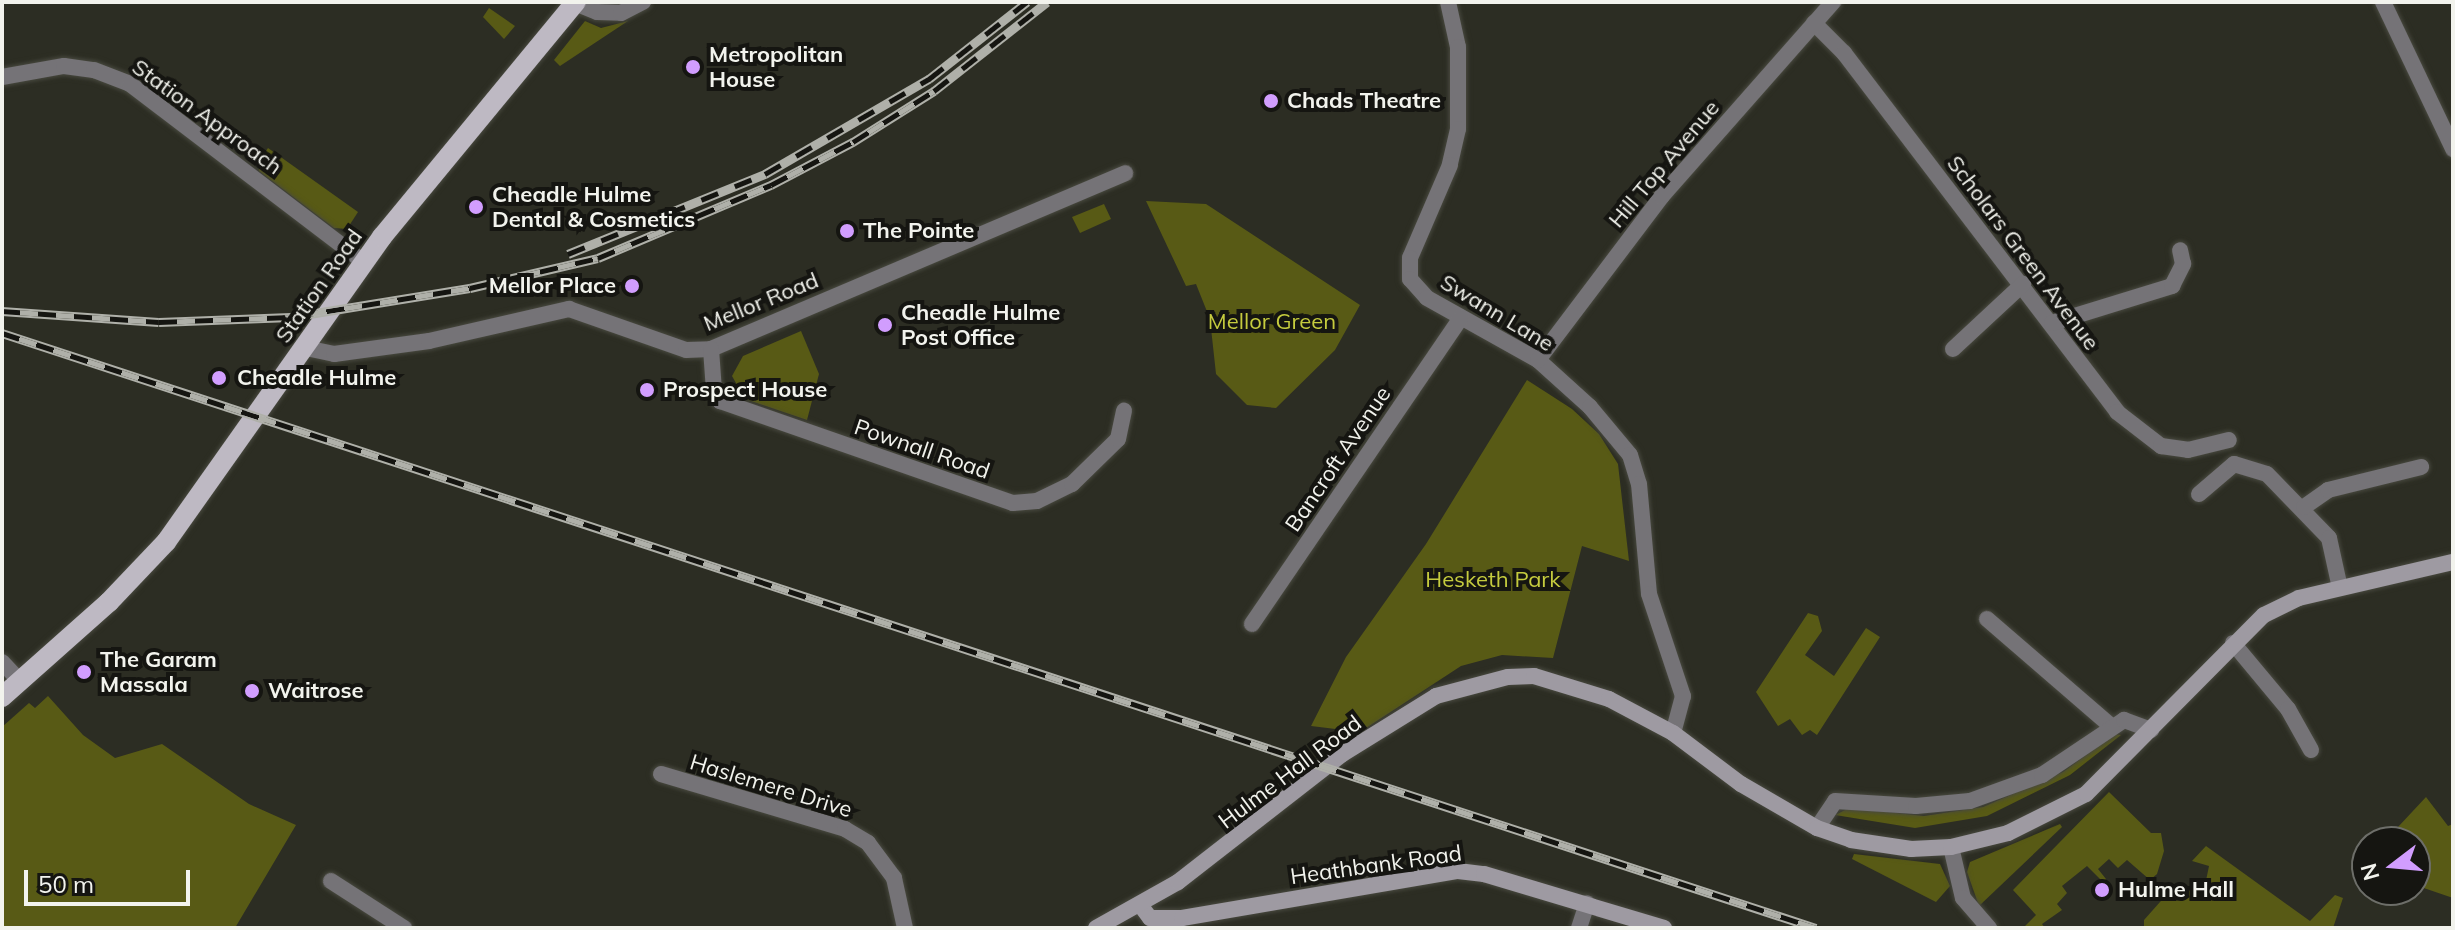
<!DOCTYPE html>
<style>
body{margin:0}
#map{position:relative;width:2455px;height:930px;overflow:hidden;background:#2c2d23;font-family:Mulish,sans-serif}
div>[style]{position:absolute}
.green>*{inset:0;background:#585a15}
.roads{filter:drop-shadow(0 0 2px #48493f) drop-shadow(0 0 2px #48493f)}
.street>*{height:16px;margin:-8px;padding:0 8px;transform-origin:8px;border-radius:8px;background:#757377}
.secondary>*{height:16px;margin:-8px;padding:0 8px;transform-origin:8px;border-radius:8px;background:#9e9aa2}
.primary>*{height:20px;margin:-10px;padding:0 10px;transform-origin:10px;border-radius:10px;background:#beb9c3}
.rail>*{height:9px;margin-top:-4.5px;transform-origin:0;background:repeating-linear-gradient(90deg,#151511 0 18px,#afb0a9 0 36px);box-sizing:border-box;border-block:2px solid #afb0a9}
.dots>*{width:22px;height:22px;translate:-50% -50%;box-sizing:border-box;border:4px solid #151511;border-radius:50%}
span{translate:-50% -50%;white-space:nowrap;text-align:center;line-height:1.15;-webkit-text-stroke:8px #151511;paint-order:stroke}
.poi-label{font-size:22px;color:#f2f3ed;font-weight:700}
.left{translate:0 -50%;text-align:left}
.right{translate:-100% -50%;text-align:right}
.street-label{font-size:22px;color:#f2f3ed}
.park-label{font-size:22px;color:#c5cb3e}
.frame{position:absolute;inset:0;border:4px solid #f2f3ed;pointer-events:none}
.north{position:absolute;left:2351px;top:826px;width:80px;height:80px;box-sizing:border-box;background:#151511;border:2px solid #6d6e69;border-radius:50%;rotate:254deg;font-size:22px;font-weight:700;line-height:32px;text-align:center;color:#f2f3ed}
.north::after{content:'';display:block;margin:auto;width:28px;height:36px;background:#d19dfe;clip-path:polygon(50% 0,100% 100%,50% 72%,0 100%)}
.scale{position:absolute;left:24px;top:870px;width:166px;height:36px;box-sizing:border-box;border:4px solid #f2f3ed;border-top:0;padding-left:10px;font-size:24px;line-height:28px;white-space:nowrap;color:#f2f3ed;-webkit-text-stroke:6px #151511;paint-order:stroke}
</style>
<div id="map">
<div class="green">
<div style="clip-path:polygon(489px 8px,515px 26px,504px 39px,483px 17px)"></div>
<div style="clip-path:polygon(585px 21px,601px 28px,628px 21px,560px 66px,554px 60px)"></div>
<div style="clip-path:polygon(268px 148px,358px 212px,347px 229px,334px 228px,259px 171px,258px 162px)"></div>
<div style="clip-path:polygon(1146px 201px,1206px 204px,1360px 305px,1335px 350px,1276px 408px,1247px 405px,1216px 374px,1210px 319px,1196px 284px,1186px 286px)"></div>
<div style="clip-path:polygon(1104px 204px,1111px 219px,1080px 233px,1072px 217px)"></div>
<div style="clip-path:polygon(801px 331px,819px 374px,807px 420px,745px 399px,732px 376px,743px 356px)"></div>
<div style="clip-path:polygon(1527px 380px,1572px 409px,1599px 434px,1618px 464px,1629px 561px,1582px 546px,1553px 658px,1502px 655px,1461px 666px,1360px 732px,1311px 726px,1346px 657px,1426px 544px)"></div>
<div style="clip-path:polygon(1808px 613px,1818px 616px,1822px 631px,1805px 655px,1834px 676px,1866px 628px,1880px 637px,1817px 735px,1810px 730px,1802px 735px,1790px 719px,1778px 726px,1756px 692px)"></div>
<div style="clip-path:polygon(48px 696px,83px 735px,115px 758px,162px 744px,249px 804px,296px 825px,235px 928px,2px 928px,2px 727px,29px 703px,35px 708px)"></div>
<div style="clip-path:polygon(2115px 734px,2121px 735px,2070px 775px,1987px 816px,1915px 828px,1835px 815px,1849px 808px,1924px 816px,1983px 807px,2063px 772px)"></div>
<div style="clip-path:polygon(2109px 792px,2151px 833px,2161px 833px,2164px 851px,2157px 874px,2150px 880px,2127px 860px,2118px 868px,2109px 859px,2098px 869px,2106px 879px,2103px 882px,2087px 866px,2062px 886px,2067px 893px,2057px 904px,2062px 910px,2042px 924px,2045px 928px,2023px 928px,2036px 915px,2013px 890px)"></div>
<div style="clip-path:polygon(2426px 797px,2448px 826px,2453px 824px,2453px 898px,2415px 885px,2415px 842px,2384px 842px)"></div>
<div style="clip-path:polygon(2060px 824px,2062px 827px,1979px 906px,1967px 872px,1970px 862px)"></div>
<div style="clip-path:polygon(2206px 846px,2310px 921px,2335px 895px,2343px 898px,2333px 928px,2144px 928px,2144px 920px,2168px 893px,2187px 890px,2203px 895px,2209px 866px,2192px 861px)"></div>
<div style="clip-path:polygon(1854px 854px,1940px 864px,1950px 886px,1936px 902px,1852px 859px)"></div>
</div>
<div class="roads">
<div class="street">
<div style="left:1448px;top:2px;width:46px;rotate:77.5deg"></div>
<div style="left:1458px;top:47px;width:82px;rotate:90deg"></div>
<div style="left:1458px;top:129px;width:37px;rotate:103deg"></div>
<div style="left:1450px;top:165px;width:101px;rotate:113.3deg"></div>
<div style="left:1410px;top:258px;width:21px;rotate:90deg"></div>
<div style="left:1410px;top:279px;width:25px;rotate:48deg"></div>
<div style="left:1427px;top:298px;width:127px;rotate:29.2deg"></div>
<div style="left:1538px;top:360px;width:70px;rotate:42.1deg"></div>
<div style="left:1590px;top:407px;width:62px;rotate:50.2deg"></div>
<div style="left:1630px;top:455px;width:30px;rotate:73deg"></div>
<div style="left:1639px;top:484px;width:110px;rotate:84.8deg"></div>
<div style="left:1649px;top:594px;width:108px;rotate:71.6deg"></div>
<div style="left:1683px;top:696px;width:38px;rotate:105deg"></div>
<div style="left:2383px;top:2px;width:163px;rotate:64.5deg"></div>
<div style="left:575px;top:3px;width:24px;rotate:22deg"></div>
<div style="left:597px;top:12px;width:24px;rotate:2deg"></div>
<div style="left:621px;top:13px;width:25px;rotate:-27deg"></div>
<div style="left:1814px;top:23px;width:42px;rotate:45deg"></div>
<div style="left:1844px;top:53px;width:451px;rotate:52.7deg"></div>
<div style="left:2117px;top:412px;width:56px;rotate:37.7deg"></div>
<div style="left:2161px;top:446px;width:27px;rotate:8deg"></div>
<div style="left:2188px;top:450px;width:42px;rotate:-13.7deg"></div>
<div style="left:2px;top:77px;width:63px;rotate:-10.1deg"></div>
<div style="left:64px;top:66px;width:30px;rotate:8deg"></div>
<div style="left:94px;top:70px;width:39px;rotate:21deg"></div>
<div style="left:130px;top:84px;width:294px;rotate:37.3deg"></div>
<div style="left:2052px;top:323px;width:126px;rotate:-17.1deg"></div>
<div style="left:2172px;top:286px;width:25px;rotate:-63deg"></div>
<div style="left:2183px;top:264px;width:14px;rotate:-102deg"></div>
<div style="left:306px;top:348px;width:29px;rotate:12deg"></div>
<div style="left:334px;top:354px;width:96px;rotate:-7.8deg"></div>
<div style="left:429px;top:341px;width:144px;rotate:-12.9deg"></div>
<div style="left:569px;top:309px;width:124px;rotate:19.3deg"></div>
<div style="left:686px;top:350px;width:25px;rotate:-2deg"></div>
<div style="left:711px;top:349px;width:450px;rotate:-23deg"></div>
<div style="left:711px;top:349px;width:42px;rotate:85.9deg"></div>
<div style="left:714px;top:391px;width:12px;rotate:59deg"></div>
<div style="left:720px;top:401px;width:310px;rotate:19.2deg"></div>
<div style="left:1013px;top:503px;width:24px;rotate:-5deg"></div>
<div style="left:1037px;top:501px;width:39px;rotate:-26deg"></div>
<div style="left:1072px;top:484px;width:64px;rotate:-44.4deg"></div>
<div style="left:1118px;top:439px;width:29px;rotate:-78deg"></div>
<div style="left:1953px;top:349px;width:96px;rotate:-42.9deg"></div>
<div style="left:1538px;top:360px;width:206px;rotate:-52.9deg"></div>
<div style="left:1662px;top:196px;width:259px;rotate:-48.6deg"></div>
<div style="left:2199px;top:494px;width:46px;rotate:-40.6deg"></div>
<div style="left:2234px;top:464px;width:34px;rotate:17deg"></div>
<div style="left:2267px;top:474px;width:89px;rotate:45.9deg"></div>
<div style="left:2329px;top:538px;width:51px;rotate:77.6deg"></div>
<div style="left:2304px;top:507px;width:29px;rotate:-35deg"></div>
<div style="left:2328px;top:490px;width:96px;rotate:-13.9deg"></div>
<div style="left:1987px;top:619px;width:164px;rotate:40.8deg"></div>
<div style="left:1252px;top:624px;width:371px;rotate:-55.7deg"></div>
<div style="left:2233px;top:643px;width:86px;rotate:50.2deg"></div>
<div style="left:2288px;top:709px;width:47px;rotate:60.7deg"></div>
<div style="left:2px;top:662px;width:26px;rotate:47deg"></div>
<div style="left:661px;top:774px;width:192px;rotate:16.6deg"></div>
<div style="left:845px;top:829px;width:27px;rotate:31deg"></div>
<div style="left:868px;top:843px;width:44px;rotate:53.4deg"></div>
<div style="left:894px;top:878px;width:51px;rotate:77.6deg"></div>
<div style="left:1817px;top:828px;width:32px;rotate:-56deg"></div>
<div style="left:1835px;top:801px;width:81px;rotate:3.5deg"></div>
<div style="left:1916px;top:806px;width:54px;rotate:-5.3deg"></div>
<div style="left:1970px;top:801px;width:77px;rotate:-19.9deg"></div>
<div style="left:2042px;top:775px;width:99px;rotate:-33.9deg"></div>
<div style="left:2124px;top:720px;width:29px;rotate:20deg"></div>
<div style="left:1951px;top:847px;width:52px;rotate:76.8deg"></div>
<div style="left:1963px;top:898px;width:40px;rotate:49deg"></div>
<div style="left:331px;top:881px;width:87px;rotate:32.8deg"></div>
<div style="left:1579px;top:928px;width:26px;rotate:-72deg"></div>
</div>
<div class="secondary">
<div style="left:1141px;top:906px;width:15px;rotate:53deg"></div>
<div style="left:1150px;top:918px;width:32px"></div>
<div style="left:1182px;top:918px;width:280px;rotate:-9.7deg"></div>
<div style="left:1458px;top:871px;width:26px;rotate:7deg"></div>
<div style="left:1484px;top:874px;width:188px;rotate:16.7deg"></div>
<div style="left:1096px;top:928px;width:94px;rotate:-29.3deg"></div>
<div style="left:1178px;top:882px;width:207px;rotate:-37.9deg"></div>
<div style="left:1341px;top:755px;width:112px;rotate:-31.8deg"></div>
<div style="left:1436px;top:696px;width:74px;rotate:-14.8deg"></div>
<div style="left:1508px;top:677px;width:26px;rotate:-2deg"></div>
<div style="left:1534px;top:676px;width:78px;rotate:17deg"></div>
<div style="left:1609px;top:699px;width:72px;rotate:28deg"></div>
<div style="left:1673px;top:733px;width:85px;rotate:36.9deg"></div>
<div style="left:1741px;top:784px;width:88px;rotate:30.1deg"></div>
<div style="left:1817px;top:828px;width:36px;rotate:19deg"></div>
<div style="left:1851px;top:840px;width:61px;rotate:8.5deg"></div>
<div style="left:1911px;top:849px;width:40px;rotate:-2.9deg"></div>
<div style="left:1951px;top:847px;width:59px;rotate:-13.8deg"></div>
<div style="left:2008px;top:833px;width:87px;rotate:-26.6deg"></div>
<div style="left:2086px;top:794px;width:252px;rotate:-45.2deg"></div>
<div style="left:2264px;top:615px;width:39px;rotate:-26deg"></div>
<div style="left:2299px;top:598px;width:158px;rotate:-13.2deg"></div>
</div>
<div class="primary">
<div style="left:2px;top:697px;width:143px;rotate:-41.6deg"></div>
<div style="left:109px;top:602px;width:83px;rotate:-46.5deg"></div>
<div style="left:166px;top:542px;width:374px;rotate:-54.7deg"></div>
<div style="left:382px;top:237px;width:305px;rotate:-50.5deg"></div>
</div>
</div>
<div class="rail">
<div style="left:568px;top:254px;width:213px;rotate:-22.1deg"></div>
<div style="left:765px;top:174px;width:190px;rotate:-30.1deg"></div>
<div style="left:929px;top:79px;width:125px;rotate:-38.2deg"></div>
<div style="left:2px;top:311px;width:157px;rotate:4deg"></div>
<div style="left:159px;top:322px;width:132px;rotate:-2.2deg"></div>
<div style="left:291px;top:317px;width:181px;rotate:-9.2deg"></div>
<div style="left:470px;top:288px;width:131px;rotate:-13.2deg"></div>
<div style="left:598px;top:258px;width:188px;rotate:-22.9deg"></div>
<div style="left:771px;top:185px;width:93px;rotate:-27.7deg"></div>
<div style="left:853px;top:142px;width:96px;rotate:-32.2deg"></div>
<div style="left:934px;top:91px;width:144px;rotate:-38.2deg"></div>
<div style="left:2px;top:333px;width:1909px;rotate:18.16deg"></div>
</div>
<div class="dots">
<div style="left:693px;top:67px;background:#d19dfe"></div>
<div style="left:1271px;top:101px;background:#d19dfe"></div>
<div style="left:476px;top:207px;background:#d19dfe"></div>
<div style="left:847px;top:231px;background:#d19dfe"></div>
<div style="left:632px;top:286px;background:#d19dfe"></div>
<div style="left:885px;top:325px;background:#d19dfe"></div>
<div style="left:219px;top:378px;background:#d19dfe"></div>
<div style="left:647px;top:390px;background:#d19dfe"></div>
<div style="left:84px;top:672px;background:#d19dfe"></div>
<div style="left:252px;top:691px;background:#d19dfe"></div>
<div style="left:2102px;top:890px;background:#d19dfe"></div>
</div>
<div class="poi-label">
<span class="left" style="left:709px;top:67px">Metropolitan<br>House</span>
<span class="left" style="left:1287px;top:101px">Chads Theatre</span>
<span class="left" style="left:492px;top:207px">Cheadle Hulme<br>Dental &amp; Cosmetics</span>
<span class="left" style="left:863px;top:231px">The Pointe</span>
<span class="right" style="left:616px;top:286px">Mellor Place</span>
<span class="left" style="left:901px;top:325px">Cheadle Hulme<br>Post Office</span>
<span class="left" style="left:237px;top:378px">Cheadle Hulme</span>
<span class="left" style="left:663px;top:390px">Prospect House</span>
<span class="left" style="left:100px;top:672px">The Garam<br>Massala</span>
<span class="left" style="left:268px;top:691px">Waitrose</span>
<span class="left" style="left:2118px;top:890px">Hulme Hall</span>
</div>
<div class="street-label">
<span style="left:207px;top:117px;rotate:36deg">Station Approach</span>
<span style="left:1664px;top:164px;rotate:-50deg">Hill Top Avenue</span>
<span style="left:2023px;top:253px;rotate:53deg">Scholars Green Avenue</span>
<span style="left:319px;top:286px;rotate:-55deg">Station Road</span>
<span style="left:761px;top:302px;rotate:-22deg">Mellor Road</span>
<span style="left:1497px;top:313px;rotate:31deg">Swann Lane</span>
<span style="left:922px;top:449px;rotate:19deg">Pownall Road</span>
<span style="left:1338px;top:459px;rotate:-56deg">Bancroft Avenue</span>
<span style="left:1290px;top:772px;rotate:-37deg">Hulme Hall Road</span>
<span style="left:771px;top:786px;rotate:17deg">Haslemere Drive</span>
<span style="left:1376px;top:865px;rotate:-8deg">Heathbank Road</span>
</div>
<div class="park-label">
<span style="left:1272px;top:322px">Mellor Green</span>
<span style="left:1493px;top:580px">Hesketh Park</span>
</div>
<div class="frame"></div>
<div class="north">N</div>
<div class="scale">50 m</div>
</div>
